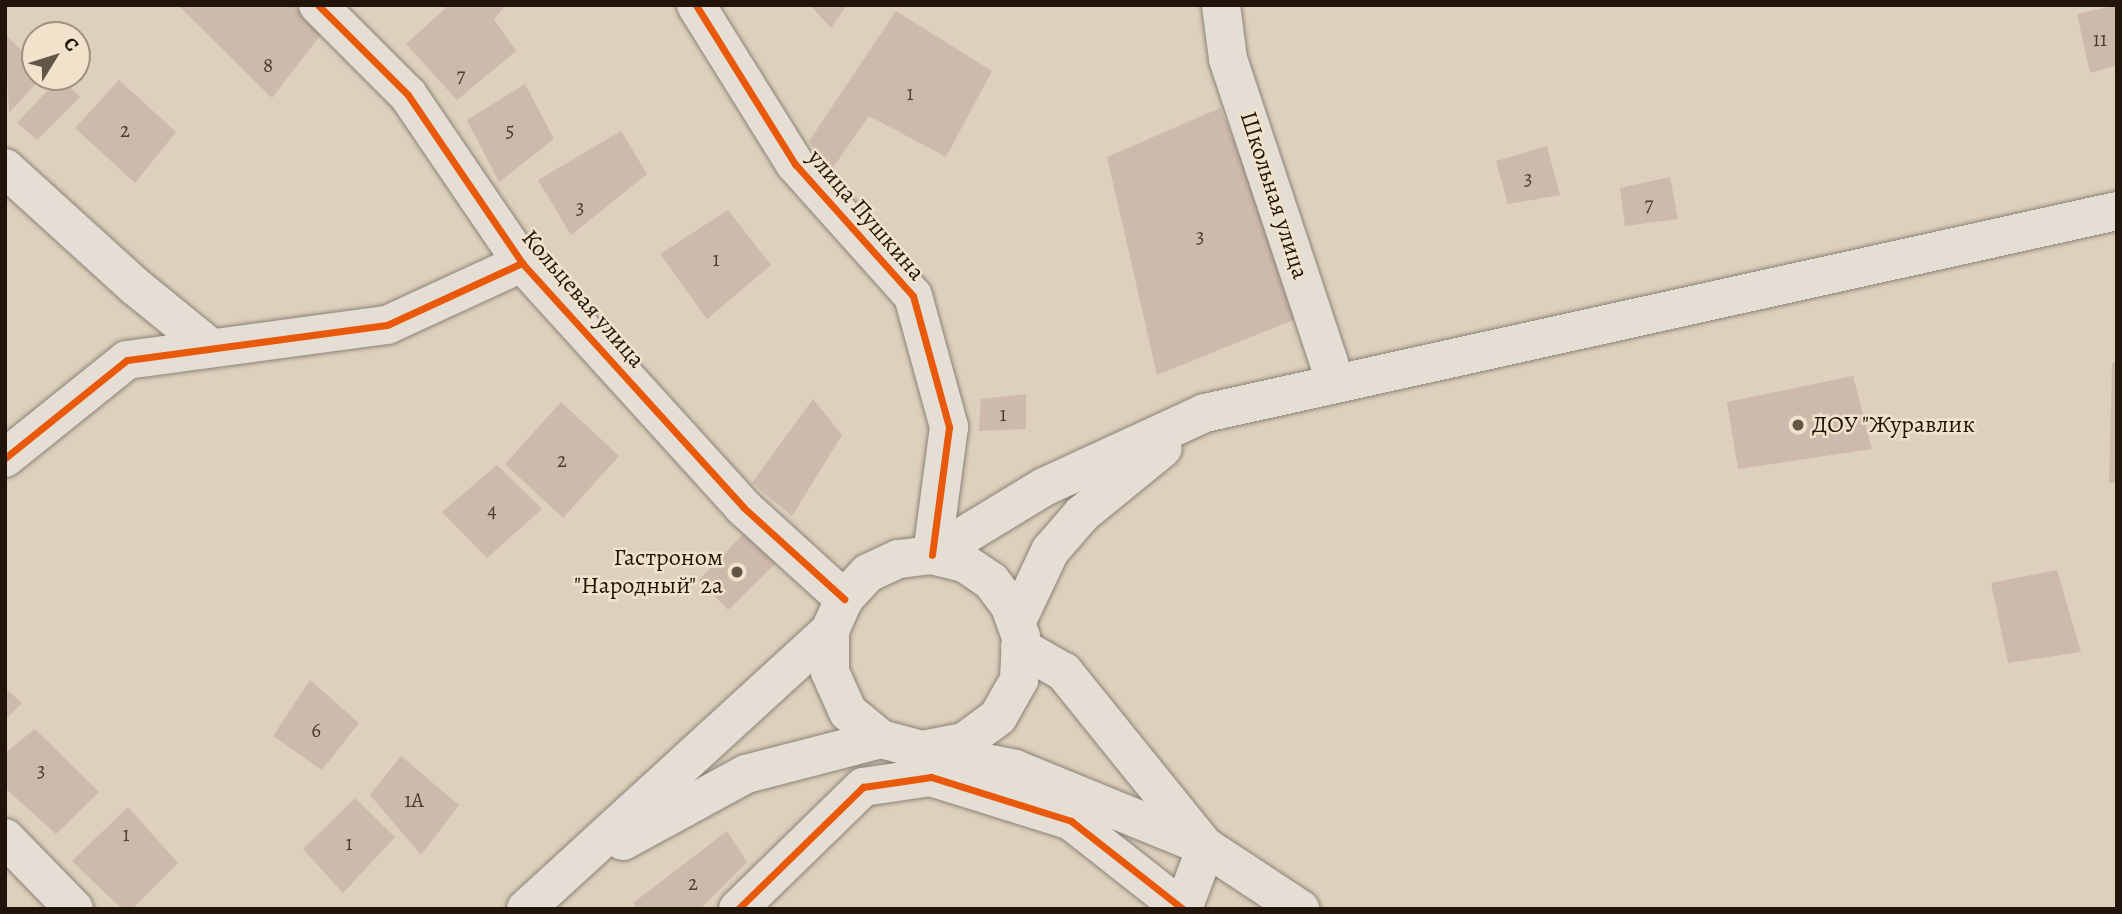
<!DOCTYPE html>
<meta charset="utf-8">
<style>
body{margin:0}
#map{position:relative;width:2122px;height:914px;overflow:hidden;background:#ddd0bd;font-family:Alegreya,serif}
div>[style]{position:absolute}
.building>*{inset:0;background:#ceb9ad}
.roads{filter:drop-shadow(0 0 2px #8b8276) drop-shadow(0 0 2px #8b8276)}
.minor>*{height:38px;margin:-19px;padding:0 19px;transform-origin:19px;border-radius:19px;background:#e4ded4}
.secondary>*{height:38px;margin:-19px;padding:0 19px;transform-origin:19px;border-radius:19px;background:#e4ded4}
.cycleway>*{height:7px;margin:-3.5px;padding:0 3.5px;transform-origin:3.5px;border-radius:3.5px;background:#e8590c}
.dots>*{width:19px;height:19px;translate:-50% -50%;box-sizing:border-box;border:4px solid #f1e2cc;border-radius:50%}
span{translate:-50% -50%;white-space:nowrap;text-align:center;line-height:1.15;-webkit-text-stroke:5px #f1e2cc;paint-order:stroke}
.number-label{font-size:21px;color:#4c3e31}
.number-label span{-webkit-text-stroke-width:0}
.street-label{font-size:24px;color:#201508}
.poi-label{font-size:24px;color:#201508}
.left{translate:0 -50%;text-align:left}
.right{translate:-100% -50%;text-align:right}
.frame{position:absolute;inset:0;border:7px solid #201508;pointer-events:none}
.north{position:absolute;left:21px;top:21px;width:70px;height:70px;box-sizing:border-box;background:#f1e2cc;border:2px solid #9d907e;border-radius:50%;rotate:52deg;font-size:19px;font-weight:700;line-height:28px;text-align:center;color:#201508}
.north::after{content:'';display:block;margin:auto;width:24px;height:32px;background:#625647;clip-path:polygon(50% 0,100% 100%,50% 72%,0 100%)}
</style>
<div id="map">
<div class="building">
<div style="clip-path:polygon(178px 5px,293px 5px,322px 33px,272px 98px)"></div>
<div style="clip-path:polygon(449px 5px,506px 5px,494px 19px,516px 51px,457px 100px,406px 44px)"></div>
<div style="clip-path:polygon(810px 5px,847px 5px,831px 28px)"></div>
<div style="clip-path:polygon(2117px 5px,2117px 65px,2090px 73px,2077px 14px)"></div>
<div style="clip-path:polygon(896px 11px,992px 71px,946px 157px,869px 116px,830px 172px,809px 141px)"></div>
<div style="clip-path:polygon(5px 34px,35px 64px,35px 77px,42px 77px,9px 113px)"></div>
<div style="clip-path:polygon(60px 77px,80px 97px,37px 140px,17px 123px)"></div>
<div style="clip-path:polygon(119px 80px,176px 132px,135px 183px,75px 128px)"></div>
<div style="clip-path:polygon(525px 84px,554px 139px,499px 182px,467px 120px)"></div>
<div style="clip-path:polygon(1220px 108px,1308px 314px,1157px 375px,1107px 157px)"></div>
<div style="clip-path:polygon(621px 131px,647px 174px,571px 235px,538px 180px)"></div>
<div style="clip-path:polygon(1547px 146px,1560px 195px,1508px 204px,1496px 161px)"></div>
<div style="clip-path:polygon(1670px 177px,1678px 219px,1625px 226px,1620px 188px)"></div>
<div style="clip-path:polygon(728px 210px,771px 265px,707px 319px,660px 254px)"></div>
<div style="clip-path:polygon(2112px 363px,2117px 363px,2117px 483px,2109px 483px)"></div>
<div style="clip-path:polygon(1853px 376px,1872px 449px,1738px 469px,1727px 402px)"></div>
<div style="clip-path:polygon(1026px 394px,1026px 429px,979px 431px,981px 399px)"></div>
<div style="clip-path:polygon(813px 399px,842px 435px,792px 516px,752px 483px)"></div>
<div style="clip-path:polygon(561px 402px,619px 456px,563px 518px,505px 464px)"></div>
<div style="clip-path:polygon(497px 465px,542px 509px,487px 558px,442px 512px)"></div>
<div style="clip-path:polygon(746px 531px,776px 563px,728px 610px,699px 580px)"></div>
<div style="clip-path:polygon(2057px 570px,2081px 652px,2008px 663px,1991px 583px)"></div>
<div style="clip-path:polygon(310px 680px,359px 723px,322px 770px,273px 736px)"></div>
<div style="clip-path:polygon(5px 688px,22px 703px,5px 720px)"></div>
<div style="clip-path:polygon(35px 729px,99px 792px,56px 834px,5px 788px,5px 753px)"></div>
<div style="clip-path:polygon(401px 756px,459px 805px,421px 855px,370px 795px)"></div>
<div style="clip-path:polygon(355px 798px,395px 837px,343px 893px,303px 849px)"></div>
<div style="clip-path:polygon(128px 807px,178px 863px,132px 909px,122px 909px,72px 861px)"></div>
<div style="clip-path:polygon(727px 831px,747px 862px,700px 909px,638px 909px,633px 903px)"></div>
</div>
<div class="roads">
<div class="minor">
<div style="left:318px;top:5px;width:127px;rotate:45deg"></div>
<div style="left:408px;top:95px;width:203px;rotate:55.8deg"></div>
<div style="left:522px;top:263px;width:329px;rotate:47.8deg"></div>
<div style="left:743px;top:507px;width:137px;rotate:42.3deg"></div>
<div style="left:696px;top:5px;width:187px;rotate:58.1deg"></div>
<div style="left:795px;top:164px;width:177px;rotate:48.2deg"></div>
<div style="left:913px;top:296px;width:136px;rotate:74.6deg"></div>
<div style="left:949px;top:427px;width:129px;rotate:97.6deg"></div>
<div style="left:1221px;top:5px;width:54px;rotate:82.6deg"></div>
<div style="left:1228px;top:59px;width:342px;rotate:71.6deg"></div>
<div style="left:5px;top:168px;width:177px;rotate:42.3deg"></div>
<div style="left:136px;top:287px;width:97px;rotate:39.1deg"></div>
<div style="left:5px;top:458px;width:156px;rotate:-38.8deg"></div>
<div style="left:127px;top:360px;width:262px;rotate:-7.7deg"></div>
<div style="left:387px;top:325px;width:149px;rotate:-24.7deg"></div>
<div style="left:5px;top:838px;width:99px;rotate:45.8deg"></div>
<div style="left:738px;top:909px;width:175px;rotate:-44.3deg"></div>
<div style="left:863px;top:787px;width:69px;rotate:-8.4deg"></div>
<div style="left:931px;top:777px;width:147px;rotate:17.4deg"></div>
<div style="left:1071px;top:821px;width:142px;rotate:38.2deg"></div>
<div style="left:1183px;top:909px;width:66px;rotate:-69.6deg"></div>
</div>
<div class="secondary">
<div style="left:932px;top:555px;width:131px;rotate:-31.3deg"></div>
<div style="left:1044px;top:487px;width:177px;rotate:-24.7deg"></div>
<div style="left:1205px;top:413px;width:934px;rotate:-12.49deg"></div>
<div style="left:1016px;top:623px;width:80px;rotate:-64.7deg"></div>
<div style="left:1050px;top:551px;width:49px;rotate:-49.1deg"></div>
<div style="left:1082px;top:514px;width:104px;rotate:-39.2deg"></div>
<div style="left:1020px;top:647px;width:51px;rotate:29.6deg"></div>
<div style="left:1064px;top:672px;width:220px;rotate:51.1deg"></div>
<div style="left:922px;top:750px;width:43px;rotate:-10.8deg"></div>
<div style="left:964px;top:742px;width:42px;rotate:-36.3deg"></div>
<div style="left:998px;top:717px;width:43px;rotate:-60.4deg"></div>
<div style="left:1019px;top:680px;width:43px;rotate:-87.3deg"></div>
<div style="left:1021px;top:637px;width:33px;rotate:-110deg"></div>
<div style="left:1010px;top:606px;width:31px;rotate:-127deg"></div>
<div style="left:991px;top:581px;width:32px;rotate:-146deg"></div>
<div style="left:964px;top:563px;width:33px;rotate:-166deg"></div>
<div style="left:932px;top:555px;width:34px;rotate:173deg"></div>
<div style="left:898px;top:559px;width:33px;rotate:155deg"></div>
<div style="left:868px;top:573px;width:35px;rotate:133deg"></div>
<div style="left:844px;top:599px;width:34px;rotate:114deg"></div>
<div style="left:830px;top:630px;width:42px;rotate:90deg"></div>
<div style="left:830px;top:672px;width:44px;rotate:65.8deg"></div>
<div style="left:848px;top:712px;width:43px;rotate:39.3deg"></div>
<div style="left:881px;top:739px;width:42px;rotate:15deg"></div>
<div style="left:922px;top:750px;width:95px;rotate:11.5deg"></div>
<div style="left:1015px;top:769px;width:206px;rotate:22.2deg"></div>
<div style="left:1206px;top:847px;width:113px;rotate:33.4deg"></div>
<div style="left:623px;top:841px;width:140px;rotate:-28.6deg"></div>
<div style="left:746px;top:774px;width:139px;rotate:-14.5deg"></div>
<div style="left:526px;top:909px;width:413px;rotate:-42.5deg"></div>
</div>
</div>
<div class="cycleway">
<div style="left:318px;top:5px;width:127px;rotate:45deg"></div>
<div style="left:408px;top:95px;width:203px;rotate:55.8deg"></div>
<div style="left:522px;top:263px;width:329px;rotate:47.8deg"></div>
<div style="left:743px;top:507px;width:137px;rotate:42.3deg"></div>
<div style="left:696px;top:5px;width:187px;rotate:58.1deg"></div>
<div style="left:795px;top:164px;width:177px;rotate:48.2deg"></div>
<div style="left:913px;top:296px;width:136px;rotate:74.6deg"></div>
<div style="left:949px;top:427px;width:129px;rotate:97.6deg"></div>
<div style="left:5px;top:458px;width:156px;rotate:-38.8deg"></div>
<div style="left:127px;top:360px;width:262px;rotate:-7.7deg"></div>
<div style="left:387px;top:325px;width:149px;rotate:-24.7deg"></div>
<div style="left:738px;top:909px;width:175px;rotate:-44.3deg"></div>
<div style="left:863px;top:787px;width:69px;rotate:-8.4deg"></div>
<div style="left:931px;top:777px;width:147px;rotate:17.4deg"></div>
<div style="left:1071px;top:821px;width:142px;rotate:38.2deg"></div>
</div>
<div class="dots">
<div style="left:1798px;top:425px;background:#625647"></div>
<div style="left:737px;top:572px;background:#625647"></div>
</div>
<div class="number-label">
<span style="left:2100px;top:39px">11</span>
<span style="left:268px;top:65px">8</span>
<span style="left:461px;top:75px">7</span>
<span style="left:910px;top:93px">1</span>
<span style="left:125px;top:130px">2</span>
<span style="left:510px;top:130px">5</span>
<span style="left:1528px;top:178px">3</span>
<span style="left:1649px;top:204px">7</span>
<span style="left:580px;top:207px">3</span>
<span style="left:1200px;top:236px">3</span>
<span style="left:716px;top:259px">1</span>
<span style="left:1003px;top:414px">1</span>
<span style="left:562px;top:460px">2</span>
<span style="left:492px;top:510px">4</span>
<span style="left:316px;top:730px">6</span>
<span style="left:41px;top:770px">3</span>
<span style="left:414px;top:800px">1А</span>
<span style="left:126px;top:834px">1</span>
<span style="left:349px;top:843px">1</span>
<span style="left:693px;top:883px">2</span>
</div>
<div class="street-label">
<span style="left:1274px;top:195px;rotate:72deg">Школьная улица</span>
<span style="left:866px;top:215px;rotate:49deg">улица Пушкина</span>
<span style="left:583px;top:299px;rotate:49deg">Кольцевая улица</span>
</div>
<div class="poi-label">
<span class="left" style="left:1812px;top:425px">ДОУ "Журавлик</span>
<span class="right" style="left:723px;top:572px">Гастроном<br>"Народный" 2а</span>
</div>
<div class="frame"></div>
<div class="north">С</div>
</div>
